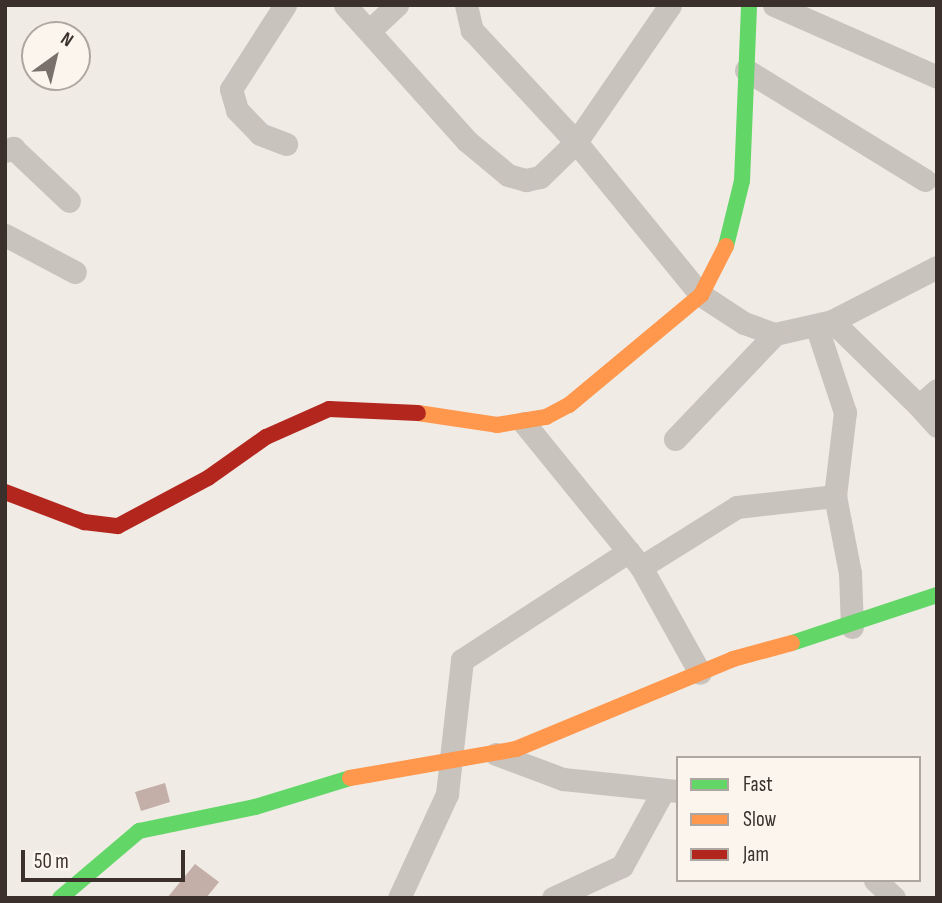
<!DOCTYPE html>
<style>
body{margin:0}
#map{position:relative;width:942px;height:903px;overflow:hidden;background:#f0ebe5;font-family:"Sofia Sans Condensed",sans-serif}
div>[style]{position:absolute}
.building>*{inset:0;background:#c3afa7}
.street>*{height:23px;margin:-11.5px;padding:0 11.5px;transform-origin:11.5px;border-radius:11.5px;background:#c9c3be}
.fast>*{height:16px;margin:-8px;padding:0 8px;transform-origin:8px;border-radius:8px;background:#63d668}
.slow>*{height:16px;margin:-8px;padding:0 8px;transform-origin:8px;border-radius:8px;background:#ff974d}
.jam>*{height:16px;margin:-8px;padding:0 8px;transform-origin:8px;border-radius:8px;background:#b3261e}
span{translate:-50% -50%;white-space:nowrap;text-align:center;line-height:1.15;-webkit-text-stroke:5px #fbf5ee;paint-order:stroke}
.frame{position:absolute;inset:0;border:7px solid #3b302b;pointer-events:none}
.legend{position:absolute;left:676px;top:756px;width:245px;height:126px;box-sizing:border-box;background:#fbf5ee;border:2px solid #aea6a0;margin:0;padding:9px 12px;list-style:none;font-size:21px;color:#3b302b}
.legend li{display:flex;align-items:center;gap:14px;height:35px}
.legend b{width:35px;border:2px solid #aea6a0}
.north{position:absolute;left:21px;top:21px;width:70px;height:70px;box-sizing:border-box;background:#fbf5ee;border:2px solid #aea6a0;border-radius:50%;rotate:34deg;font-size:19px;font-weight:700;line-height:28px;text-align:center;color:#3b302b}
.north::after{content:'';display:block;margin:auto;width:24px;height:32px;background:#7a716c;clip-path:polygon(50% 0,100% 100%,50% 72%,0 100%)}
.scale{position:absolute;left:21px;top:850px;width:164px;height:32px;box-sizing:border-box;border:4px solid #3b302b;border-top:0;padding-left:9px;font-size:21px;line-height:24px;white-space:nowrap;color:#3b302b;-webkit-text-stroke:5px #fbf5ee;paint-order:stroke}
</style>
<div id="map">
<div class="building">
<div style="clip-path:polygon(165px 783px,170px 802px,141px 811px,135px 792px)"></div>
<div style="clip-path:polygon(195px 864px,219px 882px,206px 898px,167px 898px)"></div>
</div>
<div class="street">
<div style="left:285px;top:5px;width:100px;rotate:122.7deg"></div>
<div style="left:231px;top:89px;width:22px;rotate:74deg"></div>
<div style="left:237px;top:110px;width:33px;rotate:46deg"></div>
<div style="left:260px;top:134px;width:28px;rotate:21deg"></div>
<div style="left:345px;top:5px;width:183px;rotate:48.1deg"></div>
<div style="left:467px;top:141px;width:53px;rotate:39.7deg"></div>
<div style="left:508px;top:175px;width:19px;rotate:16deg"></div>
<div style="left:526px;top:180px;width:14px;rotate:-12deg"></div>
<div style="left:540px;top:177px;width:50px;rotate:-44.2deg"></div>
<div style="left:576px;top:142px;width:166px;rotate:-55.5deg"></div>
<div style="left:466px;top:5px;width:26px;rotate:77deg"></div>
<div style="left:472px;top:30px;width:153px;rotate:47.1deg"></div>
<div style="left:576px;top:142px;width:198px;rotate:50.8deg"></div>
<div style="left:701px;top:295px;width:51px;rotate:33.1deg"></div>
<div style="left:744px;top:323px;width:33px;rotate:20deg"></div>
<div style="left:775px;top:334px;width:58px;rotate:-12.8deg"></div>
<div style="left:832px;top:321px;width:118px;rotate:-27.2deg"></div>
<div style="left:774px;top:5px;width:178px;rotate:23.8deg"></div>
<div style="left:370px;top:30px;width:37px;rotate:-43deg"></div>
<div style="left:746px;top:70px;width:210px;rotate:31.6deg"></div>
<div style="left:5px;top:151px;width:9px;rotate:-21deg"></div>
<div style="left:13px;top:148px;width:77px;rotate:43.4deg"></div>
<div style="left:5px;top:235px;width:79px;rotate:27.9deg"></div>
<div style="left:832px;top:321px;width:122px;rotate:44.3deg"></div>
<div style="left:919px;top:406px;width:24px;rotate:-42deg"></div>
<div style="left:816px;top:325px;width:92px;rotate:71.6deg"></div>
<div style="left:845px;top:412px;width:85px;rotate:96.8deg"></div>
<div style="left:835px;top:496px;width:78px;rotate:79deg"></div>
<div style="left:850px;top:573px;width:54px;rotate:87.9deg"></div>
<div style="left:919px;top:406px;width:27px;rotate:48deg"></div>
<div style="left:524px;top:423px;width:186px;rotate:50.9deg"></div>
<div style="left:641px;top:567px;width:121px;rotate:60.9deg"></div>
<div style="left:675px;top:439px;width:145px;rotate:-46.4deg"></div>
<div style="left:641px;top:567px;width:113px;rotate:-32deg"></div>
<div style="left:737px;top:507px;width:99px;rotate:-6.4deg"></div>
<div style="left:496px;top:754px;width:72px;rotate:20.5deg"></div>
<div style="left:563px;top:779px;width:116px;rotate:6deg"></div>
<div style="left:875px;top:880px;width:26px;rotate:43deg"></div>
<div style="left:399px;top:898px;width:115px;rotate:-65.2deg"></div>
<div style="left:447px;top:794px;width:135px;rotate:-83.6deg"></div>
<div style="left:462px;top:660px;width:199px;rotate:-33.1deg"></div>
<div style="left:553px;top:898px;width:76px;rotate:-24.9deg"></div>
<div style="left:622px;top:866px;width:85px;rotate:-61.3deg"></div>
</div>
<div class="fast">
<div style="left:726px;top:246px;width:67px;rotate:-76.2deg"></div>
<div style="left:742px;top:181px;width:176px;rotate:-87.7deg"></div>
<div style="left:792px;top:643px;width:153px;rotate:-18.3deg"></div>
<div style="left:60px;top:898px;width:104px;rotate:-40.3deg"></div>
<div style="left:139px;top:831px;width:118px;rotate:-11.7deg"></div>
<div style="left:255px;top:807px;width:99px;rotate:-17deg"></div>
</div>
<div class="slow">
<div style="left:418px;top:413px;width:80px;rotate:8.6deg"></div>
<div style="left:497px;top:425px;width:50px;rotate:-9.3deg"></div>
<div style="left:546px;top:417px;width:26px;rotate:-28deg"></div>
<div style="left:569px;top:405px;width:172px;rotate:-39.8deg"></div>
<div style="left:701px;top:295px;width:55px;rotate:-63deg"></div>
<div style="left:350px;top:778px;width:169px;rotate:-9.9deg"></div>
<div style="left:516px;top:749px;width:235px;rotate:-22.5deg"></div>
<div style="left:733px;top:659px;width:61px;rotate:-15.2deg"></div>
</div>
<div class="jam">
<div style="left:5px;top:492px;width:85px;rotate:20.8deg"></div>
<div style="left:84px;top:522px;width:34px;rotate:7deg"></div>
<div style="left:118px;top:526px;width:102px;rotate:-28.1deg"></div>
<div style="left:208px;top:478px;width:71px;rotate:-35.3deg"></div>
<div style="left:266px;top:437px;width:69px;rotate:-24deg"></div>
<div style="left:329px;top:409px;width:89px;rotate:2.6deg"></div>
</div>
<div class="frame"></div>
<ul class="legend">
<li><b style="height:9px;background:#63d668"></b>Fast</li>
<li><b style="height:9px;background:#ff974d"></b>Slow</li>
<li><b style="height:9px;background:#b3261e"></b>Jam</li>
</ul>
<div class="north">N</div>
<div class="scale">50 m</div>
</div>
